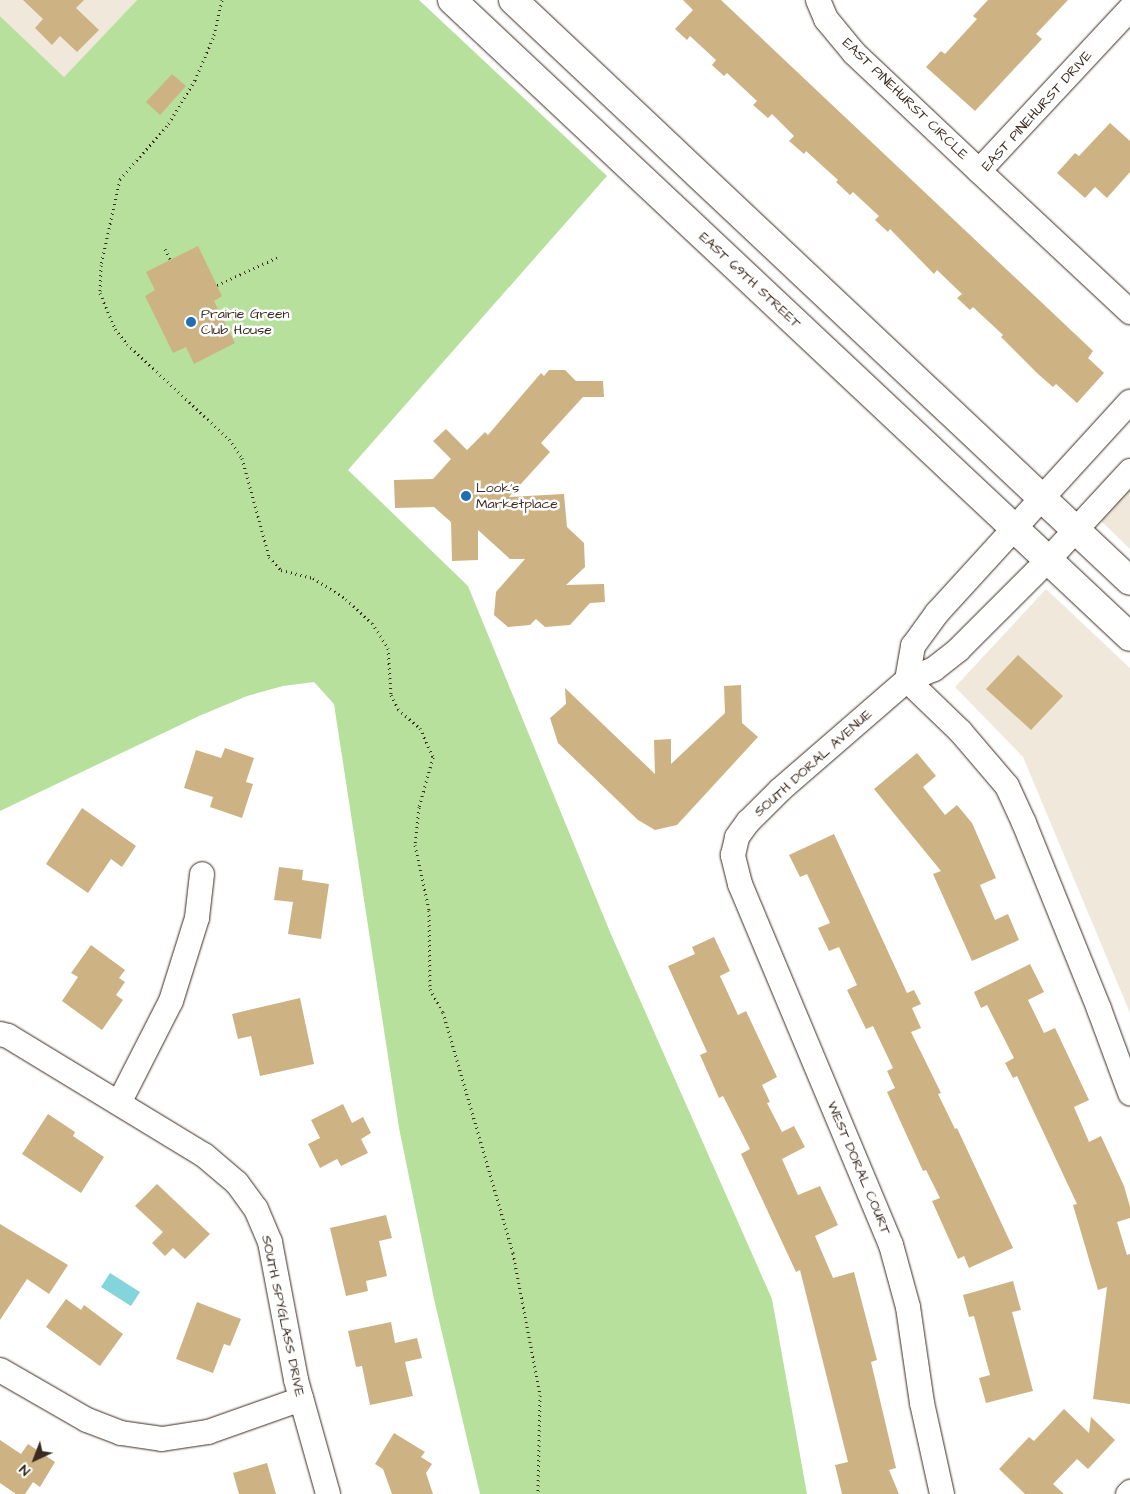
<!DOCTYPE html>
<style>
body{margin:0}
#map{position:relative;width:1130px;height:1494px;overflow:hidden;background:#fff;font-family:"Architects Daughter",sans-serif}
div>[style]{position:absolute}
.built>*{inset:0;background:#f0e8da}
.green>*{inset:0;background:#b7e09c}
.water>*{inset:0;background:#83d4db}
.building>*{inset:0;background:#cdb283}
.path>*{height:3px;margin-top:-1.5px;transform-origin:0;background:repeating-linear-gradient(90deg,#3b2a1e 0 1px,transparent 0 5px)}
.roads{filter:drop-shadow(0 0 1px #3b2a1e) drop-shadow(0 0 1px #3b2a1e)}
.minor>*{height:24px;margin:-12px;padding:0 12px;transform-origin:12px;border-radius:12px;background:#fff}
.secondary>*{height:28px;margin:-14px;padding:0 14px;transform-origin:14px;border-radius:14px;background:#fff}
.dots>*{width:14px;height:14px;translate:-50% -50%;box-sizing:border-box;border:2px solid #fff;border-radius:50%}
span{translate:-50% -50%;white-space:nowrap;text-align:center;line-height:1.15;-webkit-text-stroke:5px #fff;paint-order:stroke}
.street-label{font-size:14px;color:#3b2a1e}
.poi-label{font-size:14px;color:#3b2a1e}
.left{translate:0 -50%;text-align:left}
.north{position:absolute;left:10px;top:1434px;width:50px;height:50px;-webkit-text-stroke:4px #fff;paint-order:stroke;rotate:223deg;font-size:14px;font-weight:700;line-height:20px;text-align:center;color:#3b2a1e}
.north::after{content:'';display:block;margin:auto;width:18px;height:22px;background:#3b2a1e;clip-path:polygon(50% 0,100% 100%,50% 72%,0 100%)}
</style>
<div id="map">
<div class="built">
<div style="clip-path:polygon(0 0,137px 0,64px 77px,0 16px)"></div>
<div style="clip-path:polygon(1130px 487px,1130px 549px,1100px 520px)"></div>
<div style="clip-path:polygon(1046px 589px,1130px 668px,1130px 1013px,1023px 757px,955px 687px)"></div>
</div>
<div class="green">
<div style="clip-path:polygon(137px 0,419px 0,607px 176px,348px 470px,468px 586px,610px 932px,772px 1299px,807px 1494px,480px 1494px,434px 1299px,399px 1128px,334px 704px,314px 682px,283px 686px,247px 696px,199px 716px,0 811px,0 16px,64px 77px)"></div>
</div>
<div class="water">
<div style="clip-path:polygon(110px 1273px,140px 1292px,131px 1306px,101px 1287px)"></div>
</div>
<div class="building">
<div style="clip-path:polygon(23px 0,84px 0,76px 8px,99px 30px,77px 52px,60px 36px,52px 45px,35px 28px,43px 19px)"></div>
<div style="clip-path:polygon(683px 0,721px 0,1093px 351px,1088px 358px,1104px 373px,1077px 403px,1056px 384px,1053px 387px,1038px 374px,1001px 337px,1003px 335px,973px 307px,970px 310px,957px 298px,962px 294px,937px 270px,934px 274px,890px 229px,888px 232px,875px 220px,879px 216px,853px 192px,850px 195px,836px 182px,838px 180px,806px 151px,804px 154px,789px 141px,794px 136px,772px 114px,768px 118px,753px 105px,757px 101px,727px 73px,724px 76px,712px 65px,716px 60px,690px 36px,687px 40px,675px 29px,693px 10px)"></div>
<div style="clip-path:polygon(988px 0,1068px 0,1036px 34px,1042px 39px,975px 111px,926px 67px,941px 51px,945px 54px,977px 19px,973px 16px)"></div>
<div style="clip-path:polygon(172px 74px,186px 86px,160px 115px,146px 102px)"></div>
<div style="clip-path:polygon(1110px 123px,1130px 141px,1130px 172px,1107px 198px,1095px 187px,1085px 198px,1057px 173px,1075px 153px,1079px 156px)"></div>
<div style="clip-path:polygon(198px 246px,222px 296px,214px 301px,235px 343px,194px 364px,186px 347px,173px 353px,145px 296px,155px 290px,146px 272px)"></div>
<div style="clip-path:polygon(549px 370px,565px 370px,576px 381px,603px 381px,604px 397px,583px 397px,541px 443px,550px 452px,509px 497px,564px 494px,567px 527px,584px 543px,585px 567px,566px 585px,604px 584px,605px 602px,590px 603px,570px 625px,545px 627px,536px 619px,530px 625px,508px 627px,494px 615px,496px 592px,525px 559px,510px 559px,478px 530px,478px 560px,452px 561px,451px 522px,434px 507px,395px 508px,394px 480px,433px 479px,451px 459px,433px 441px,446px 429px,467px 450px,485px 432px,488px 435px,541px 373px,544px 376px)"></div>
<div style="clip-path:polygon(1018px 655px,1063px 696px,1031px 730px,986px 689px)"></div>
<div style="clip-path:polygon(741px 685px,742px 723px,758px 737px,677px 825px,655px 830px,638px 820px,558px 743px,550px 718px,566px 704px,565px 688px,655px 774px,654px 740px,671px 739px,671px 764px,725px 713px,724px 686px)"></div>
<div style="clip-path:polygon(225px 748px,254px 758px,246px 782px,253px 784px,242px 818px,210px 807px,213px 797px,184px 788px,196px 750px,221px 758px)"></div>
<div style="clip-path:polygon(917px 753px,936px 776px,923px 787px,945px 815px,957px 805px,972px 823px,996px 878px,980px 885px,995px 920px,1008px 914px,1019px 940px,972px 961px,933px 874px,941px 871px,874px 789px)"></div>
<div style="clip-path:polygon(82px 808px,136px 846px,122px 867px,111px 859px,88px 893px,46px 864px)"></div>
<div style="clip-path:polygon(834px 834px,907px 993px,914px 990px,921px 1004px,912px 1008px,921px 1028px,911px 1032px,941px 1093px,938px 1094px,955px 1129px,957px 1128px,1013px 1248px,969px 1268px,964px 1256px,958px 1259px,932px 1201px,940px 1198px,926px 1170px,923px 1171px,887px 1092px,895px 1088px,887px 1071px,893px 1068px,873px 1026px,866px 1029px,847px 990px,857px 985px,839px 947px,829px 951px,818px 928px,830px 923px,807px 874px,800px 877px,789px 855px)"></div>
<div style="clip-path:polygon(279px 867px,303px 870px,302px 880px,329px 884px,321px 939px,288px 934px,293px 902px,274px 900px)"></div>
<div style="clip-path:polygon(714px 937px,730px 971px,720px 976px,738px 1015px,746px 1011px,777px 1077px,762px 1085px,770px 1102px,767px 1103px,782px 1132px,794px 1126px,805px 1147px,782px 1159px,798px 1195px,820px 1186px,838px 1225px,815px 1236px,833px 1278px,854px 1272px,877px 1360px,871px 1362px,896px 1468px,889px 1470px,899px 1494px,842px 1494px,835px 1465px,848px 1462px,800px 1270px,796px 1272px,741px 1154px,750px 1149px,723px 1096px,719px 1098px,700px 1055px,707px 1052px,668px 966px,695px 954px,692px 947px)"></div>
<div style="clip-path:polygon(91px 945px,125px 970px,119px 978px,125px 982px,116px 995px,123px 1000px,102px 1030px,62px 1001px,78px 977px,71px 973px)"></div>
<div style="clip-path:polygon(1030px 964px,1044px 992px,1028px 1000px,1044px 1033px,1055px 1028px,1089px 1100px,1074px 1107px,1089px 1142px,1101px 1136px,1124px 1186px,1130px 1207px,1130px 1218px,1117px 1222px,1127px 1255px,1130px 1254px,1130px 1404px,1093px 1399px,1107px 1287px,1098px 1290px,1073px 1205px,1077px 1204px,1017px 1076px,1013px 1078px,1005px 1063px,1014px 1058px,987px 1005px,981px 1008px,974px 992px)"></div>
<div style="clip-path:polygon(300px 998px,314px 1064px,260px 1076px,251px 1036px,238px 1039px,232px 1014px)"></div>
<div style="clip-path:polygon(343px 1104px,352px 1123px,363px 1117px,371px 1133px,361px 1139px,368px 1153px,341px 1166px,337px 1159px,320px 1168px,308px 1144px,320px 1138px,311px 1120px)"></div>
<div style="clip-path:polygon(48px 1114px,75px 1132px,73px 1136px,104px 1157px,81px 1193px,22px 1154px)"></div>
<div style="clip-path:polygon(157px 1184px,210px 1234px,185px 1259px,173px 1248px,165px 1256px,152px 1243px,163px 1232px,135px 1206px)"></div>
<div style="clip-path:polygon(386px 1215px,392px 1238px,379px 1241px,387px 1276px,366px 1281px,368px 1291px,346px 1296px,330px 1228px)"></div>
<div style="clip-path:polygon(0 1224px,68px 1265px,49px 1294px,27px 1279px,0 1320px)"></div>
<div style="clip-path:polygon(1013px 1281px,1021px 1310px,1012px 1312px,1033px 1391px,986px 1403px,979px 1378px,990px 1375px,974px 1316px,969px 1317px,963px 1295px)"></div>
<div style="clip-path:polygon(66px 1299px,81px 1310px,84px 1305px,123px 1334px,100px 1366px,46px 1327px)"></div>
<div style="clip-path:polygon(197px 1302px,241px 1319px,230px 1346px,224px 1344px,213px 1373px,176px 1359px)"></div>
<div style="clip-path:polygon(391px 1322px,395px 1343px,417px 1338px,422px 1358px,405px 1362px,413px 1396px,370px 1405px,362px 1366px,356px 1367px,348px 1331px)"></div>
<div style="clip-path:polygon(1064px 1409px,1089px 1433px,1091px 1417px,1115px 1440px,1088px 1469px,1077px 1459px,1053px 1484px,1064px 1494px,1025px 1494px,999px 1469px,1029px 1437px,1034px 1441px)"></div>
<div style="clip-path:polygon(394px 1433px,425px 1452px,421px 1457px,432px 1464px,426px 1473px,433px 1494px,392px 1494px,383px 1469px,375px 1464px)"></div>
<div style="clip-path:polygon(0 1440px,21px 1454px,28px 1444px,55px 1462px,40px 1487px,33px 1482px,25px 1494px,16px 1494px,0 1483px)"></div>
<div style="clip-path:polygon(267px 1463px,276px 1494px,239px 1494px,233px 1473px)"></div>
</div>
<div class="path">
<div style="left:222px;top:0;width:39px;rotate:103deg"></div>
<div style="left:213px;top:38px;width:46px;rotate:113.2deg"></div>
<div style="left:195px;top:80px;width:54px;rotate:121.3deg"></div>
<div style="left:167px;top:126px;width:71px;rotate:131.6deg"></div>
<div style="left:120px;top:179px;width:88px;rotate:102.5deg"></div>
<div style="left:101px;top:265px;width:28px;rotate:92deg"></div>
<div style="left:100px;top:293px;width:39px;rotate:67deg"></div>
<div style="left:115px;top:329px;width:19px;rotate:51deg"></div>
<div style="left:127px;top:344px;width:139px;rotate:43deg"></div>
<div style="left:229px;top:439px;width:23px;rotate:56deg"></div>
<div style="left:242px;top:458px;width:103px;rotate:74.7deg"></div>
<div style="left:269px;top:557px;width:18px;rotate:47deg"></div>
<div style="left:281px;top:570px;width:33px;rotate:14deg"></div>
<div style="left:313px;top:578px;width:39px;rotate:32deg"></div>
<div style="left:346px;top:599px;width:35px;rotate:43deg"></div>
<div style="left:372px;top:623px;width:30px;rotate:57deg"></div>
<div style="left:388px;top:648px;width:47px;rotate:86.3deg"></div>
<div style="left:391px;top:695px;width:16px;rotate:63deg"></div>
<div style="left:398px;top:709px;width:29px;rotate:41deg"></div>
<div style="left:420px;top:728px;width:32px;rotate:66deg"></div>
<div style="left:433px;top:757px;width:52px;rotate:105.6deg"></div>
<div style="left:419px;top:807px;width:38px;rotate:96deg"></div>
<div style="left:415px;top:845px;width:66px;rotate:77.8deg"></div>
<div style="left:429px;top:910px;width:79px;rotate:89.3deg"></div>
<div style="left:430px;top:989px;width:26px;rotate:61deg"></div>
<div style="left:443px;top:1012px;width:251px;rotate:73.8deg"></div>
<div style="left:513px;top:1253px;width:145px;rotate:79.2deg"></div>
<div style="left:540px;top:1395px;width:99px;rotate:91.2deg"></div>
<div style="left:165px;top:249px;width:11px;rotate:63deg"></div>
<div style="left:217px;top:285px;width:69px;rotate:-24.7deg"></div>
</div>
<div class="roads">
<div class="minor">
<div style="left:818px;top:0;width:21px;rotate:67deg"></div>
<div style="left:826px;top:19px;width:44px;rotate:50.5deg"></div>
<div style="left:854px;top:53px;width:172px;rotate:43.3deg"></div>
<div style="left:1130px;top:9px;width:221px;rotate:133deg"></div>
<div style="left:979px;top:171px;width:207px;rotate:43deg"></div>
<div style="left:907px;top:680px;width:74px;rotate:43.9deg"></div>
<div style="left:960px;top:731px;width:72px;rotate:49.5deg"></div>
<div style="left:1007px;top:786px;width:41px;rotate:65.3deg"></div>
<div style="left:1024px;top:823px;width:201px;rotate:68deg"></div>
<div style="left:1099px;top:1009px;width:90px;rotate:69.7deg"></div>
<div style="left:907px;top:680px;width:35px;rotate:-80deg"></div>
<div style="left:913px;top:646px;width:41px;rotate:-54deg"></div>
<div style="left:937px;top:613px;width:286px;rotate:-47.6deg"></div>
<div style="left:0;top:1034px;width:8px;rotate:14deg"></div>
<div style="left:8px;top:1036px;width:229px;rotate:31.3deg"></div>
<div style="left:204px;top:1155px;width:43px;rotate:40.3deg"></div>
<div style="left:237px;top:1183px;width:32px;rotate:54deg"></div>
<div style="left:256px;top:1209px;width:36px;rotate:67deg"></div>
<div style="left:270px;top:1242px;width:140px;rotate:79.3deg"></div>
<div style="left:296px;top:1380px;width:118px;rotate:74.3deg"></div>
<div style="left:119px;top:1103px;width:114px;rotate:-63deg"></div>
<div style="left:171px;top:1001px;width:87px;rotate:-72.6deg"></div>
<div style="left:197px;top:918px;width:44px;rotate:-83.5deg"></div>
<div style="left:0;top:1370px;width:100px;rotate:29.9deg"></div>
<div style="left:87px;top:1420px;width:36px;rotate:21deg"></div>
<div style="left:121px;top:1433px;width:41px;rotate:8.3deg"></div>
<div style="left:162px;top:1439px;width:47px;rotate:-8.7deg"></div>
<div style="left:208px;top:1432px;width:99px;rotate:-19.5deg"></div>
<div style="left:942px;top:1494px;width:93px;rotate:-102.4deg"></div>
<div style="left:922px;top:1403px;width:97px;rotate:-98.3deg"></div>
<div style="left:908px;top:1307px;width:64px;rotate:-105.3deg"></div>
<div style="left:891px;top:1245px;width:391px;rotate:-112.7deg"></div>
<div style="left:740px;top:884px;width:30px;rotate:-104deg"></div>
<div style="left:733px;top:855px;width:18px;rotate:-77deg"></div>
<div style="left:737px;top:837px;width:19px;rotate:-54deg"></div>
<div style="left:748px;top:822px;width:45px;rotate:-45deg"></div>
<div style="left:780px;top:790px;width:168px;rotate:-40.9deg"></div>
<div style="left:907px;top:680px;width:29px;rotate:-22deg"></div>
<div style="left:934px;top:669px;width:31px;rotate:-38deg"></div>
<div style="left:958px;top:650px;width:127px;rotate:-45deg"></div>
<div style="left:1048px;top:560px;width:121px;rotate:-47.3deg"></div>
<div style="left:1128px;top:1494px;width:3px;rotate:-45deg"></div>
</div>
<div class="secondary">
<div style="left:452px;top:0;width:930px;rotate:43.21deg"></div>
<div style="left:513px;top:0;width:847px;rotate:43.28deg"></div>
</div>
</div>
<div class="dots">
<div style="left:191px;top:322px;background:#1f6fb2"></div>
<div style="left:466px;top:496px;background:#1f6fb2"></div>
</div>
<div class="street-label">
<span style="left:905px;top:99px;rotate:44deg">EAST PINEHURST CIRCLE</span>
<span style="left:1037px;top:111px;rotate:-48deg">EAST PINEHURST DRIVE</span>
<span style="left:750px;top:280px;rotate:43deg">EAST 69TH STREET</span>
<span style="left:813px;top:763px;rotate:-42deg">SOUTH DORAL AVENUE</span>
<span style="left:859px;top:1168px;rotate:67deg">WEST DORAL COURT</span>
<span style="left:283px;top:1316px;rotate:78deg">SOUTH SPYGLASS DRIVE</span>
</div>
<div class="poi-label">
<span class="left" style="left:201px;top:322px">Prairie Green<br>Club House</span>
<span class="left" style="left:476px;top:496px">Look's<br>Marketplace</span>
</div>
<div class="north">N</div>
</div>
